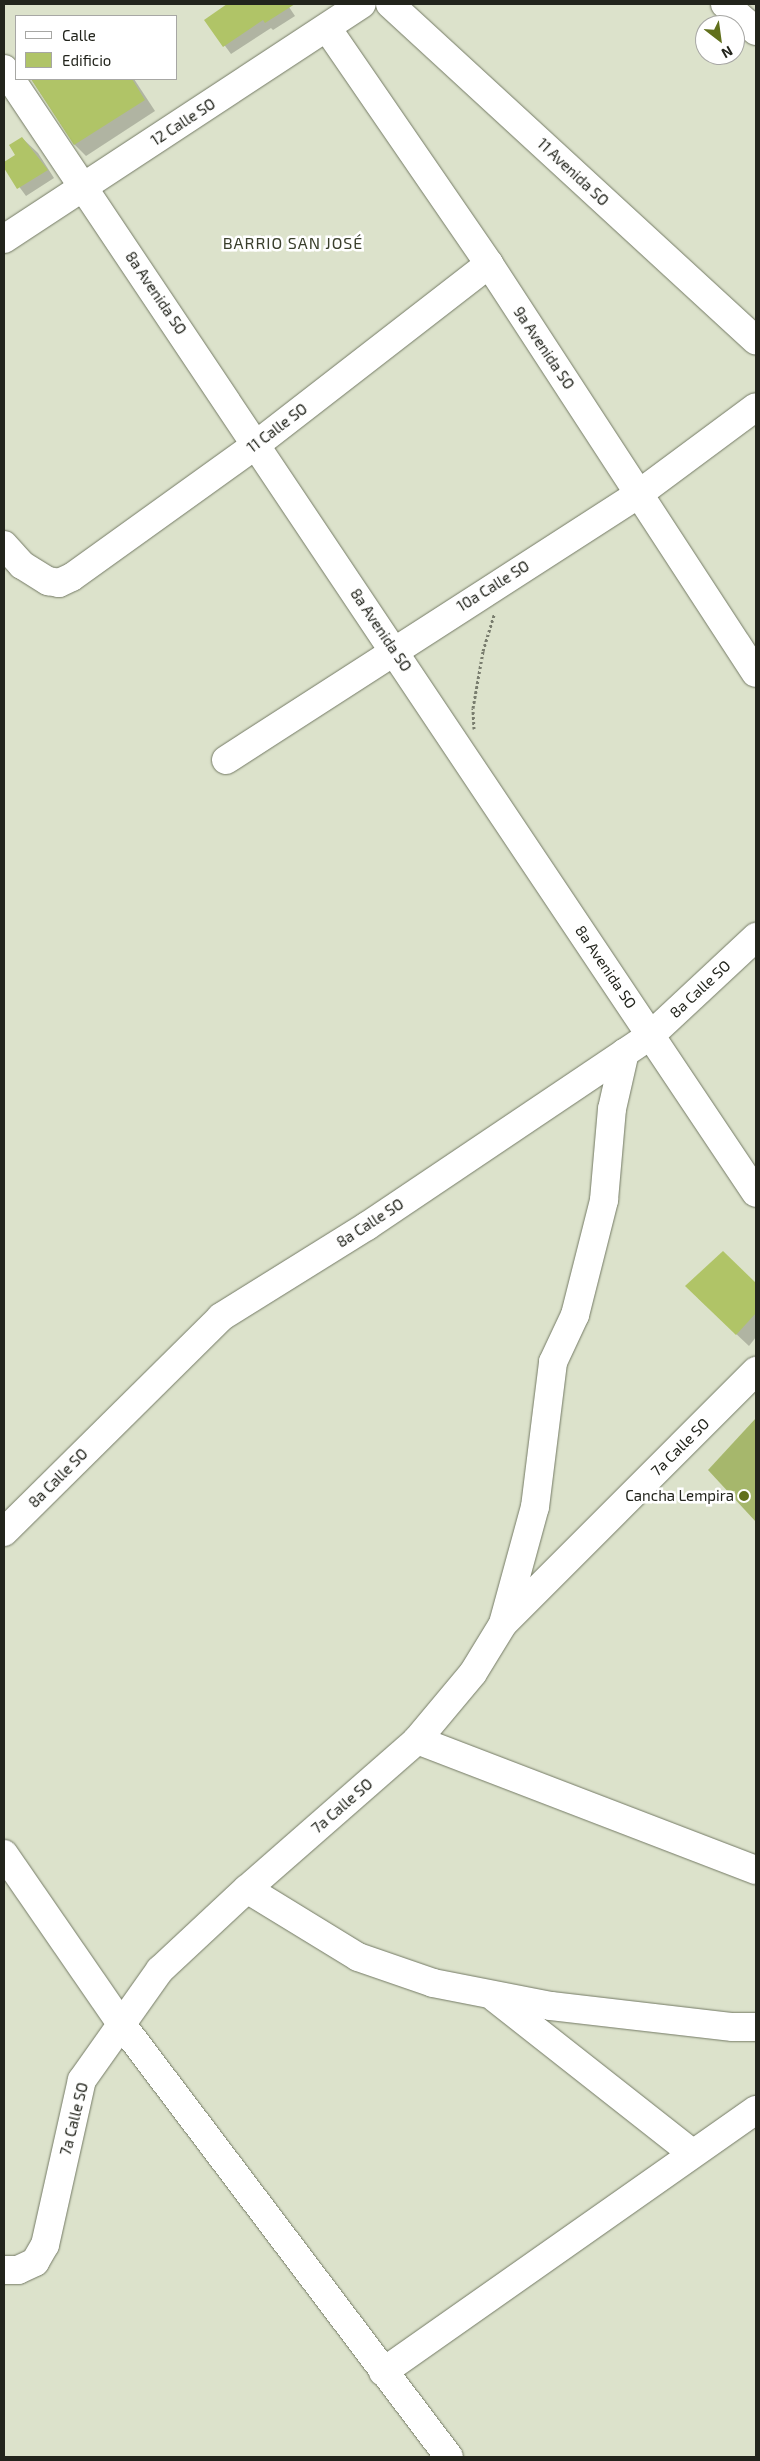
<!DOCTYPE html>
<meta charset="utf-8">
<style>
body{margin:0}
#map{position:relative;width:760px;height:2461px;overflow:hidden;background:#dce2cb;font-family:"Exo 2",sans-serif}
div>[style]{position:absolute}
.green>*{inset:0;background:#a6b76c}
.shadow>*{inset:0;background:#0003}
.building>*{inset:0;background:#b0c467}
.path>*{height:3px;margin-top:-1.5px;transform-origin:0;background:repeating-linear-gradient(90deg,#797d6e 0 2.5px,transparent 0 5px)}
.roads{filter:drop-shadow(0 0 1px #747a65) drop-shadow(0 0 1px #747a65)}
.minor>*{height:28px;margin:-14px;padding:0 14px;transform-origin:14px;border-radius:14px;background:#fff}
.dots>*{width:14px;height:14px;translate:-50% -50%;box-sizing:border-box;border:2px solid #fff;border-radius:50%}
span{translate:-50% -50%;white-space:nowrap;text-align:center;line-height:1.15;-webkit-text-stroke:5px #fff;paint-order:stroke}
.street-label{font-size:15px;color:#22241c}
.poi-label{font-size:15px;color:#22241c}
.right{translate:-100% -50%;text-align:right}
.neighbourhood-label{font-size:16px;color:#3a3f2c;letter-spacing:1px}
.frame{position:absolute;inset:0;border:5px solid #22241c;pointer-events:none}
.legend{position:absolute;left:15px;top:15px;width:162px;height:65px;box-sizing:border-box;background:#fff;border:1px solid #a7a7a4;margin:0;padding:6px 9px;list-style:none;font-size:15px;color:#22241c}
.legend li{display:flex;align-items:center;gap:10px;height:25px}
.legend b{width:25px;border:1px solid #a7a7a4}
.north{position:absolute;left:695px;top:15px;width:50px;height:50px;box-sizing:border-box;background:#fff;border:1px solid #a7a7a4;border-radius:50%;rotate:150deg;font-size:14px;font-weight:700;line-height:20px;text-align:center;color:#22241c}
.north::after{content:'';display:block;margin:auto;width:18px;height:22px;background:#61701c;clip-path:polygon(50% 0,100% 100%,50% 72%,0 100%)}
</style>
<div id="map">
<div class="green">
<div style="clip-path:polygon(756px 1418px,756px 1522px,708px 1470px)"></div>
</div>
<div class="shadow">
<div style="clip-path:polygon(231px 4px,287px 4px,295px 16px,273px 30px,271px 28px,231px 54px,206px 20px)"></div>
<div style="clip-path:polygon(31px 79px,134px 79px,155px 111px,86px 156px,75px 145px)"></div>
<div style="clip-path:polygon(22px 138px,38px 153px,54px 178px,26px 196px,4px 166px,17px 155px)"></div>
<div style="clip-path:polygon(723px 1253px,756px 1284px,756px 1337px,749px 1346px,698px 1298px)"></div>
</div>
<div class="building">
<div style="clip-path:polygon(227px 4px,295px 4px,265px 23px,263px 20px,223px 47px,204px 20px)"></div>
<div style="clip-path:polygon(31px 79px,132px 79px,145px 100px,74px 145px)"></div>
<div style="clip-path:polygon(22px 137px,48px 170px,17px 189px,4px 168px,4px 162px,15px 155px,9px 145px)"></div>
<div style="clip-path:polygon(723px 1251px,756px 1283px,756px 1313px,736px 1335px,685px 1286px)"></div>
</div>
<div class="path">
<div style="left:474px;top:729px;width:21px;rotate:-93deg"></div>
<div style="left:473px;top:708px;width:58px;rotate:-80deg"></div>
<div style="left:483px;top:651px;width:38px;rotate:-73deg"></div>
</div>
<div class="roads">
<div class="minor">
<div style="left:390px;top:4px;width:497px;rotate:42.6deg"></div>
<div style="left:725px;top:4px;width:41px;rotate:41.1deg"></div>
<div style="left:327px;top:28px;width:286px;rotate:55.5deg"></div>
<div style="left:489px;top:264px;width:488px;rotate:56.9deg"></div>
<div style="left:4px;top:69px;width:1352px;rotate:56.22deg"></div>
<div style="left:4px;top:239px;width:428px;rotate:-33.3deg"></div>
<div style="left:4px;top:545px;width:27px;rotate:48deg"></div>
<div style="left:22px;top:565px;width:31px;rotate:32deg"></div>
<div style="left:48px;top:581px;width:11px;rotate:10deg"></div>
<div style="left:59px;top:583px;width:14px;rotate:-25deg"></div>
<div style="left:72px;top:577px;width:228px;rotate:-35.7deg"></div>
<div style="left:257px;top:444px;width:294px;rotate:-37.8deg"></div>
<div style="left:226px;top:760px;width:493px;rotate:-32.8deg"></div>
<div style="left:640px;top:493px;width:144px;rotate:-36.6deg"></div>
<div style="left:4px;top:1532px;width:305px;rotate:-44.7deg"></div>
<div style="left:221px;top:1317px;width:172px;rotate:-31.9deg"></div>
<div style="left:367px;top:1226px;width:342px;rotate:-33.9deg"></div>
<div style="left:651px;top:1035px;width:144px;rotate:-43deg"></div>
<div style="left:504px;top:1620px;width:117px;rotate:-74.7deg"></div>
<div style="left:535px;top:1507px;width:146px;rotate:-82.9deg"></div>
<div style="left:553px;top:1362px;width:52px;rotate:-64.9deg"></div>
<div style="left:575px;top:1315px;width:119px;rotate:-75.8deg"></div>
<div style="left:604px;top:1200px;width:91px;rotate:-85deg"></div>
<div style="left:612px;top:1109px;width:58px;rotate:-77.2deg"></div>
<div style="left:417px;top:1740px;width:363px;rotate:21deg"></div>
<div style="left:4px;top:1854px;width:204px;rotate:55.4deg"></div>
<div style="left:120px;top:2022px;width:545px;rotate:52.9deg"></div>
<div style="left:247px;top:1889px;width:130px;rotate:31.5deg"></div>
<div style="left:358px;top:1957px;width:79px;rotate:19.1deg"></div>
<div style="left:433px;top:1983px;width:120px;rotate:11deg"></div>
<div style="left:551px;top:2006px;width:183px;rotate:6.6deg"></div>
<div style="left:733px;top:2027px;width:23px"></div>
<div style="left:495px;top:1998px;width:251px;rotate:38.2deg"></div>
<div style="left:4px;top:2270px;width:14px"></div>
<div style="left:18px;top:2270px;width:19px;rotate:-25deg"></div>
<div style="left:35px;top:2262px;width:20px;rotate:-60deg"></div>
<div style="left:45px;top:2245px;width:169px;rotate:-77.4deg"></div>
<div style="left:82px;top:2080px;width:135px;rotate:-54.7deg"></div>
<div style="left:160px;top:1970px;width:119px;rotate:-43deg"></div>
<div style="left:247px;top:1889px;width:226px;rotate:-41.2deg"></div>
<div style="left:417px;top:1740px;width:87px;rotate:-50.1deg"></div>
<div style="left:473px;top:1673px;width:57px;rotate:-58.5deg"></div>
<div style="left:503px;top:1624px;width:358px;rotate:-45deg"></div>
<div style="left:383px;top:2372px;width:456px;rotate:-35.1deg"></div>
</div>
</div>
<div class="dots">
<div style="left:744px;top:1496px;background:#61701c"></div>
</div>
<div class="street-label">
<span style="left:183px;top:122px;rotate:-33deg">12 Calle SO</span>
<span style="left:573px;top:172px;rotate:43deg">11 Avenida SO</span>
<span style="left:156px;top:293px;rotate:56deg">8a Avenida SO</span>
<span style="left:544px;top:348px;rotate:56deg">9a Avenida SO</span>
<span style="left:277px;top:428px;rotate:-37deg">11 Calle SO</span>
<span style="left:493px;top:586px;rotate:-32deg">10a Calle SO</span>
<span style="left:381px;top:630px;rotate:56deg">8a Avenida SO</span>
<span style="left:606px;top:967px;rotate:56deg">8a Avenida SO</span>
<span style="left:700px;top:989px;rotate:-43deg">8a Calle SO</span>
<span style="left:370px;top:1223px;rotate:-33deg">8a Calle SO</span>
<span style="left:680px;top:1447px;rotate:-45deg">7a Calle SO</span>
<span style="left:58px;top:1478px;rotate:-45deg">8a Calle SO</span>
<span style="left:342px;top:1806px;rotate:-41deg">7a Calle SO</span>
<span style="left:74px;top:2119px;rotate:-76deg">7a Calle SO</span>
</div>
<div class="poi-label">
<span class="right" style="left:734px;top:1496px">Cancha Lempira</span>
</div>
<div class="neighbourhood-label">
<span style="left:293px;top:243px">BARRIO SAN JOSÉ</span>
</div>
<div class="frame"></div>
<ul class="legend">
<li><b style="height:6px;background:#fff"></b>Calle</li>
<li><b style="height:14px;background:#b0c467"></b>Edificio</li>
</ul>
<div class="north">N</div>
</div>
